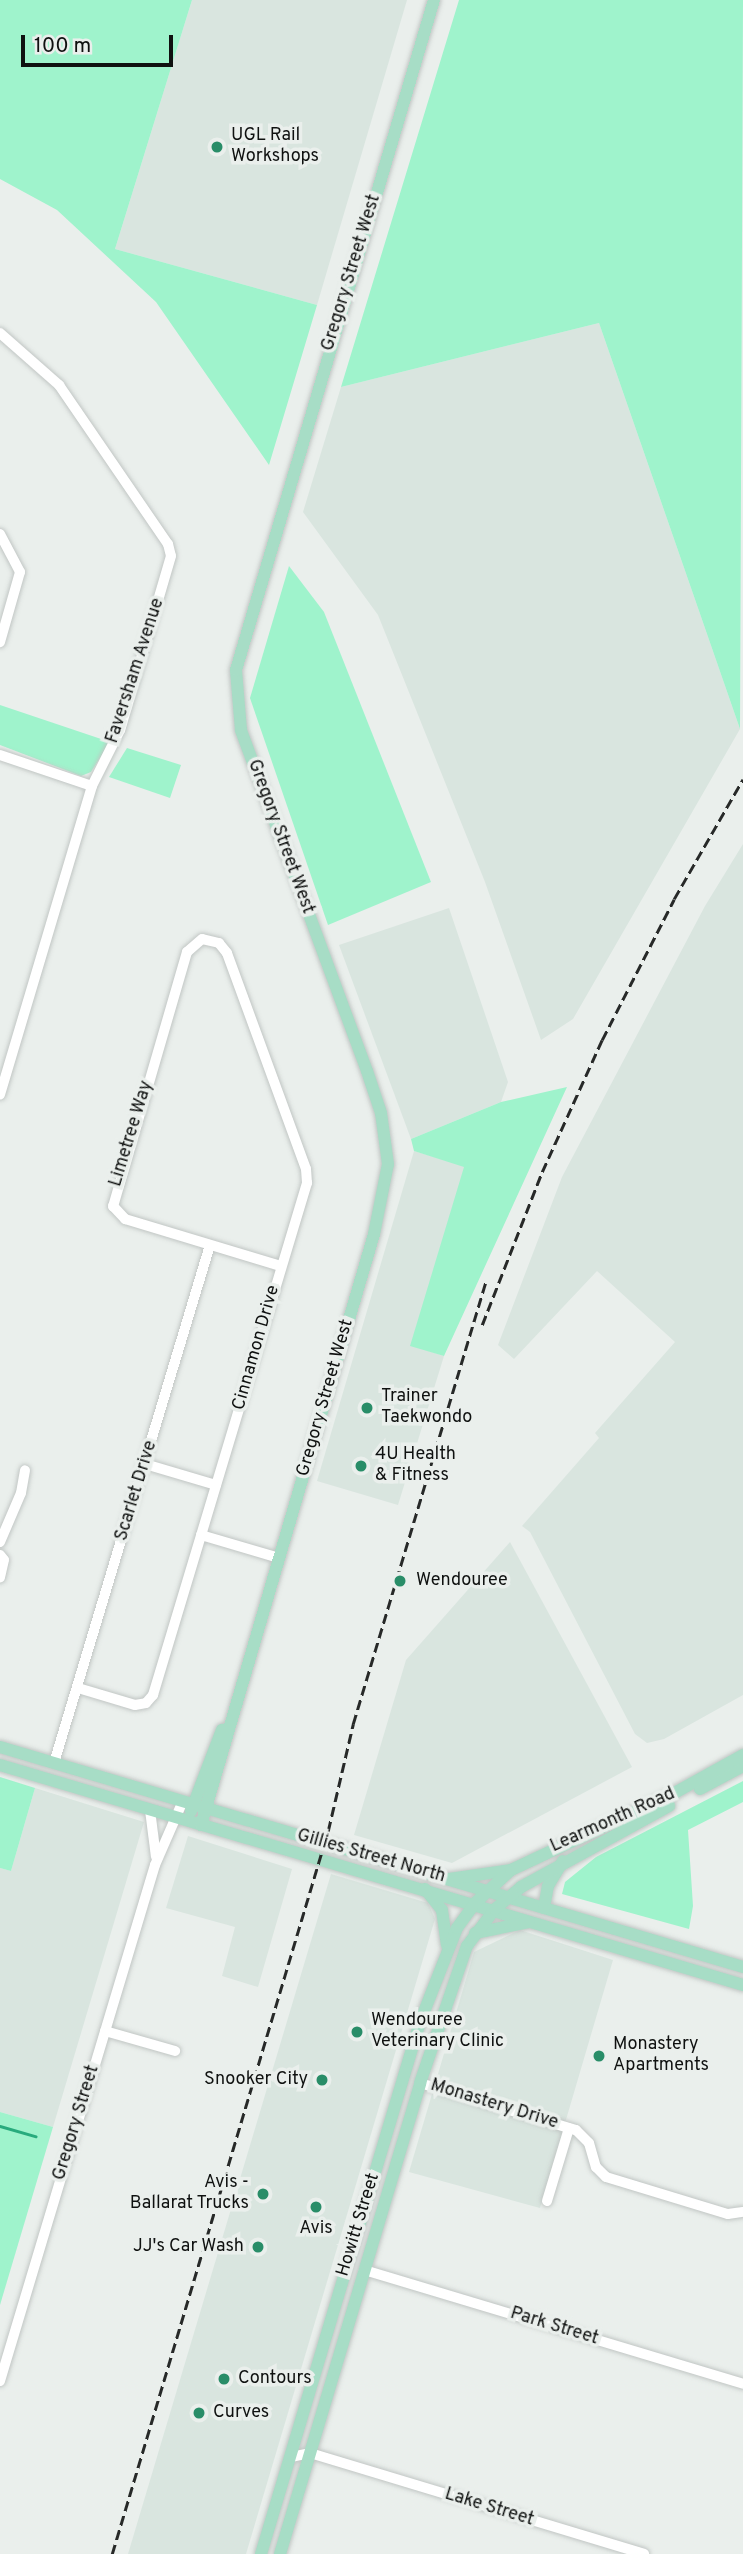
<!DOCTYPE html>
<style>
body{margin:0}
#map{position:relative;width:743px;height:2554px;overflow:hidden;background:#eaefec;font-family:Overpass,sans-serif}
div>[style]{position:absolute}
.built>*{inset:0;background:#d9e5df}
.green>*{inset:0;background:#9ff3cc}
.stream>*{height:2.5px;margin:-1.25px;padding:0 1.25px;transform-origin:1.25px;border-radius:1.25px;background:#28ab7d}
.roads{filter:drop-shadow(0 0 2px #c1c6c4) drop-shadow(0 0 2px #c1c6c4)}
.minor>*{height:10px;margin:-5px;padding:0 5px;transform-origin:5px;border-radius:5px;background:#fff}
.major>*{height:12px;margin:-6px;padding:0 6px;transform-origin:6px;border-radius:6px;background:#a7ddc6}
.rail>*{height:2.5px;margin-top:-1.25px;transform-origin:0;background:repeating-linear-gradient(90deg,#272928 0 10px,transparent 0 15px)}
.dots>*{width:19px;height:19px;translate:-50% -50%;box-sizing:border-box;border:4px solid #eaefec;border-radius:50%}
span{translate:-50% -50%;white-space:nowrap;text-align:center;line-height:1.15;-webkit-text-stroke:7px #eaefec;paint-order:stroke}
.poi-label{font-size:18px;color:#0f1110}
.left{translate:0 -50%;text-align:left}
.right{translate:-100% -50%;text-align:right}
.street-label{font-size:18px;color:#0f1110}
.scale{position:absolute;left:21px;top:35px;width:152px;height:32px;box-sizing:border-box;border:4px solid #0f1110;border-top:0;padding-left:9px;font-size:21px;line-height:24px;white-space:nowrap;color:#0f1110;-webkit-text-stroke:5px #eaefec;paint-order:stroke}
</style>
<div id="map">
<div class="built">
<div style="clip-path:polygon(192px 0,407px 0,317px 305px,115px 249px)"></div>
<div style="clip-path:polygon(599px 323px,740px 729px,573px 1019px,541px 1040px,485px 882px,378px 615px,303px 512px,341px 387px)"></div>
<div style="clip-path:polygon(743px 844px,743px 1695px,664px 1739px,647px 1743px,635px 1734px,530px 1532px,522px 1526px,599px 1438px,595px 1433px,675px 1342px,597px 1271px,514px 1359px,498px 1345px,562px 1177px,705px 906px)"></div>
<div style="clip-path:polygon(449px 908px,508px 1082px,501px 1102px,411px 1139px,339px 945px)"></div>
<div style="clip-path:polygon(414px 1151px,465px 1166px,411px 1345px,444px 1356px,398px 1505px,317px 1481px)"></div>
<div style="clip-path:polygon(510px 1542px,632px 1767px,452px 1863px,354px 1835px,406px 1660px)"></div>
<div style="clip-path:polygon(35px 1788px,144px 1822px,53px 2127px,0 2112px,0 1868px,11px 1871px)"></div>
<div style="clip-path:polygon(188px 1836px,292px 1869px,258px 1987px,222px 1976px,235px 1927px,166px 1908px)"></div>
<div style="clip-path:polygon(331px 1874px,428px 1903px,435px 1919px,246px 2554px,128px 2554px)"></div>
<div style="clip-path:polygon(520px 1930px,613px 1960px,540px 2208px,409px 2172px,474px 1952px)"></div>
</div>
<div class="green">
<div style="clip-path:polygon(0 0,192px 0,115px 249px,317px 305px,269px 465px,156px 302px,57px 210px,0 179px)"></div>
<div style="clip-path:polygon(459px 0,743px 0,740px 729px,599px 323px,341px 387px)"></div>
<div style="clip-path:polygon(289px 566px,324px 612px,431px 882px,328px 925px,250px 698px)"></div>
<div style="clip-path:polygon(0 705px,110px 742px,91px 772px,81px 776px,0 745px)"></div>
<div style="clip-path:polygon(127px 748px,181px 765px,170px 798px,109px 777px)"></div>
<div style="clip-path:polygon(567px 1087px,444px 1356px,410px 1346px,464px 1167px,414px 1151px,411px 1139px,501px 1102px)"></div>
<div style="clip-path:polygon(0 1777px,35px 1788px,11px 1871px,0 1868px)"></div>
<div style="clip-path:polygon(743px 1781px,743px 1802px,688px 1830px,693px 1906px,689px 1929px,562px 1894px,565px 1882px,596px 1857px)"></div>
<div style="clip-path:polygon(0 2112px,53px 2127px,0 2305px)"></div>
</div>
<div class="stream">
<div style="left:0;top:2126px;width:37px;rotate:16deg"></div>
</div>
<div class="roads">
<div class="minor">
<div style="left:0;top:333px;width:79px;rotate:41.4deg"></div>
<div style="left:59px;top:385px;width:193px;rotate:55.6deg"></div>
<div style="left:168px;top:544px;width:12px;rotate:76deg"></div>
<div style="left:171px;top:556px;width:181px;rotate:106.3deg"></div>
<div style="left:120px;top:730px;width:63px;rotate:116.6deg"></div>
<div style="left:92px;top:786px;width:322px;rotate:106.6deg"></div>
<div style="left:0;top:534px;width:43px;rotate:62.2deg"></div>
<div style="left:20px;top:572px;width:73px;rotate:105.9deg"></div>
<div style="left:0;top:755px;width:97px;rotate:18.6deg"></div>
<div style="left:145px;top:1464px;width:74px;rotate:16.5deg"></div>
<div style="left:201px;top:1535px;width:81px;rotate:16.4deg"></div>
<div style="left:0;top:1542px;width:53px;rotate:-66.8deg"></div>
<div style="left:21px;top:1493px;width:23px;rotate:-80deg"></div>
<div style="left:0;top:1555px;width:6px;rotate:51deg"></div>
<div style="left:4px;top:1560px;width:18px;rotate:103deg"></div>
<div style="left:78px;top:1688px;width:59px;rotate:16.6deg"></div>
<div style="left:135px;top:1705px;width:11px;rotate:-10deg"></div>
<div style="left:146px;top:1703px;width:11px;rotate:-49deg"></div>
<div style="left:153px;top:1695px;width:535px;rotate:-73.26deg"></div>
<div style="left:307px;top:1183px;width:14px;rotate:-94deg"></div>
<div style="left:306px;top:1169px;width:230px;rotate:-110.1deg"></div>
<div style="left:227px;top:953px;width:13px;rotate:-129deg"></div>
<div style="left:219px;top:943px;width:17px;rotate:-167deg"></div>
<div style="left:202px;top:939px;width:20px;rotate:139deg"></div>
<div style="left:187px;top:952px;width:265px;rotate:106.2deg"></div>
<div style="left:113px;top:1206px;width:18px;rotate:47deg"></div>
<div style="left:125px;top:1219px;width:163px;rotate:16.8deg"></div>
<div style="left:54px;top:1763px;width:541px;rotate:-73.24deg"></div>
<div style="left:150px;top:1810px;width:47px;rotate:82.7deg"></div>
<div style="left:105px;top:2031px;width:73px;rotate:15.9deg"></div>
<div style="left:420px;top:2083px;width:163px;rotate:16.8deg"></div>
<div style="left:576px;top:2130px;width:18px;rotate:45deg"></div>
<div style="left:589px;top:2143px;width:25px;rotate:74deg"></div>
<div style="left:596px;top:2167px;width:14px;rotate:45deg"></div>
<div style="left:606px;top:2177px;width:127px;rotate:16.9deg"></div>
<div style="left:728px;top:2214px;width:15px;rotate:-8deg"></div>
<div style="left:547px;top:2201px;width:76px;rotate:-73.2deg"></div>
<div style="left:364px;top:2270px;width:396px;rotate:16.7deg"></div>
<div style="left:0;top:2381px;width:539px;rotate:-73.28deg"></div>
<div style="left:155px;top:1865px;width:70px;rotate:-66.4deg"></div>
<div style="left:291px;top:2457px;width:19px;rotate:-12deg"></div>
<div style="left:310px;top:2453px;width:349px;rotate:16.8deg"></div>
</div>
<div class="major">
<div style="left:0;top:1747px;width:775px;rotate:16.49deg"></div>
<div style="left:0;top:1765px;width:775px;rotate:16.49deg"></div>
<div style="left:700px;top:1789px;width:49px;rotate:-28.1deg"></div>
<div style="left:191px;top:1811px;width:87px;rotate:-69.1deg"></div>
<div style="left:201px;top:1825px;width:616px;rotate:-73.68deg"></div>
<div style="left:374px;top:1234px;width:71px;rotate:-78.7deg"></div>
<div style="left:388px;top:1164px;width:51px;rotate:-97.8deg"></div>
<div style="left:381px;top:1113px;width:44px;rotate:-108.4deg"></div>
<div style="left:367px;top:1071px;width:364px;rotate:-110.3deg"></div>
<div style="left:241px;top:730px;width:60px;rotate:-94.8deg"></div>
<div style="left:236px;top:670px;width:699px;rotate:-73.54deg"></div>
<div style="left:449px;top:1879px;width:63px;rotate:-8.3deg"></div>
<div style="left:425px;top:1889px;width:27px;rotate:51deg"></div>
<div style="left:442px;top:1910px;width:35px;rotate:82deg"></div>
<div style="left:544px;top:1908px;width:22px;rotate:-80deg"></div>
<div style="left:548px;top:1886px;width:29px;rotate:-59deg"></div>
<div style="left:475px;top:1933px;width:55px;rotate:-11.5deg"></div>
<div style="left:261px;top:2554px;width:555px;rotate:-73.36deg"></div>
<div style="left:420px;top:2022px;width:101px;rotate:-68.5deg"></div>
<div style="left:457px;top:1928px;width:31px;rotate:-54deg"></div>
<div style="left:475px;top:1903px;width:49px;rotate:-42.5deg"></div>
<div style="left:511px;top:1870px;width:172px;rotate:-25.1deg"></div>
<div style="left:667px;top:1797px;width:87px;rotate:-28.9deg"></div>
<div style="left:280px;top:2554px;width:491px;rotate:-73.4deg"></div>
<div style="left:420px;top:2083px;width:145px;rotate:-71.1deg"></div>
<div style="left:467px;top:1946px;width:46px;rotate:-52.9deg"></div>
<div style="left:495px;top:1909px;width:34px;rotate:-40deg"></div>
<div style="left:521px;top:1887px;width:169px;rotate:-28.7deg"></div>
</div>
</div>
<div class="rail">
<div style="left:482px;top:1325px;width:164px;rotate:-68.6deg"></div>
<div style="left:542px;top:1172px;width:145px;rotate:-65.6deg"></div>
<div style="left:602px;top:1040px;width:158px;rotate:-62.9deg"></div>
<div style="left:674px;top:899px;width:138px;rotate:-60.1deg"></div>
<div style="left:112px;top:2554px;width:755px;rotate:-73.37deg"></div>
<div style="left:328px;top:1831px;width:110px;rotate:-76.8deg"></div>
<div style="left:353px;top:1724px;width:463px;rotate:-73.3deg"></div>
</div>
<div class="dots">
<div style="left:217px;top:147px;background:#298d68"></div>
<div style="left:367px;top:1408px;background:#298d68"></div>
<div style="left:361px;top:1466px;background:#298d68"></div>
<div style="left:400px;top:1581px;background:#298d68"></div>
<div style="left:357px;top:2032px;background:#298d68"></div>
<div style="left:599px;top:2056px;background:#298d68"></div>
<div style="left:322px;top:2080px;background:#298d68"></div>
<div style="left:263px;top:2194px;background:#298d68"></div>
<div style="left:316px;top:2207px;background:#298d68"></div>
<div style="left:258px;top:2247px;background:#298d68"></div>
<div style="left:224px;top:2379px;background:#298d68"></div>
<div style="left:199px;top:2413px;background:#298d68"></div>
</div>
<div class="poi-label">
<span class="left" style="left:231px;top:147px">UGL Rail<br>Workshops</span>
<span class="left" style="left:381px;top:1408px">Trainer<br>Taekwondo</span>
<span class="left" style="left:375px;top:1466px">4U Health<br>&amp; Fitness</span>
<span class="left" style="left:416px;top:1581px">Wendouree</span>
<span class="left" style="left:371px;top:2032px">Wendouree<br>Veterinary Clinic</span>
<span class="left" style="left:613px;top:2056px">Monastery<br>Apartments</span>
<span class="right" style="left:308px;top:2080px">Snooker City</span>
<span class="right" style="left:249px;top:2194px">Avis -<br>Ballarat Trucks</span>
<span style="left:316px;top:2229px">Avis</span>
<span class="right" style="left:244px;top:2247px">JJ's Car Wash</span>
<span class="left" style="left:238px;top:2379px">Contours</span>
<span class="left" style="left:213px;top:2413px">Curves</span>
</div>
<div class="street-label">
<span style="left:352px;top:273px;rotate:-73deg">Gregory Street West</span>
<span style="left:136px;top:671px;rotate:-72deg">Faversham Avenue</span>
<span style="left:280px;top:837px;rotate:70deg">Gregory Street West</span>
<span style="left:132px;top:1134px;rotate:-73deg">Limetree Way</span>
<span style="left:257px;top:1348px;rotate:-74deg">Cinnamon Drive</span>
<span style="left:326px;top:1398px;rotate:-74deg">Gregory Street West</span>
<span style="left:137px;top:1491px;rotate:-73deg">Scarlet Drive</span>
<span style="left:613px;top:1821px;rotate:-24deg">Learmonth Road</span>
<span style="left:371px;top:1857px;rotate:16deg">Gillies Street North</span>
<span style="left:494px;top:2105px;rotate:17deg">Monastery Drive</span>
<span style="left:77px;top:2123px;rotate:-73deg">Gregory Street</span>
<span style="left:359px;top:2225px;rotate:-73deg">Howitt Street</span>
<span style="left:554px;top:2327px;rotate:17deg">Park Street</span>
<span style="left:489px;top:2508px;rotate:17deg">Lake Street</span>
</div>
<div class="scale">100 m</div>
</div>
